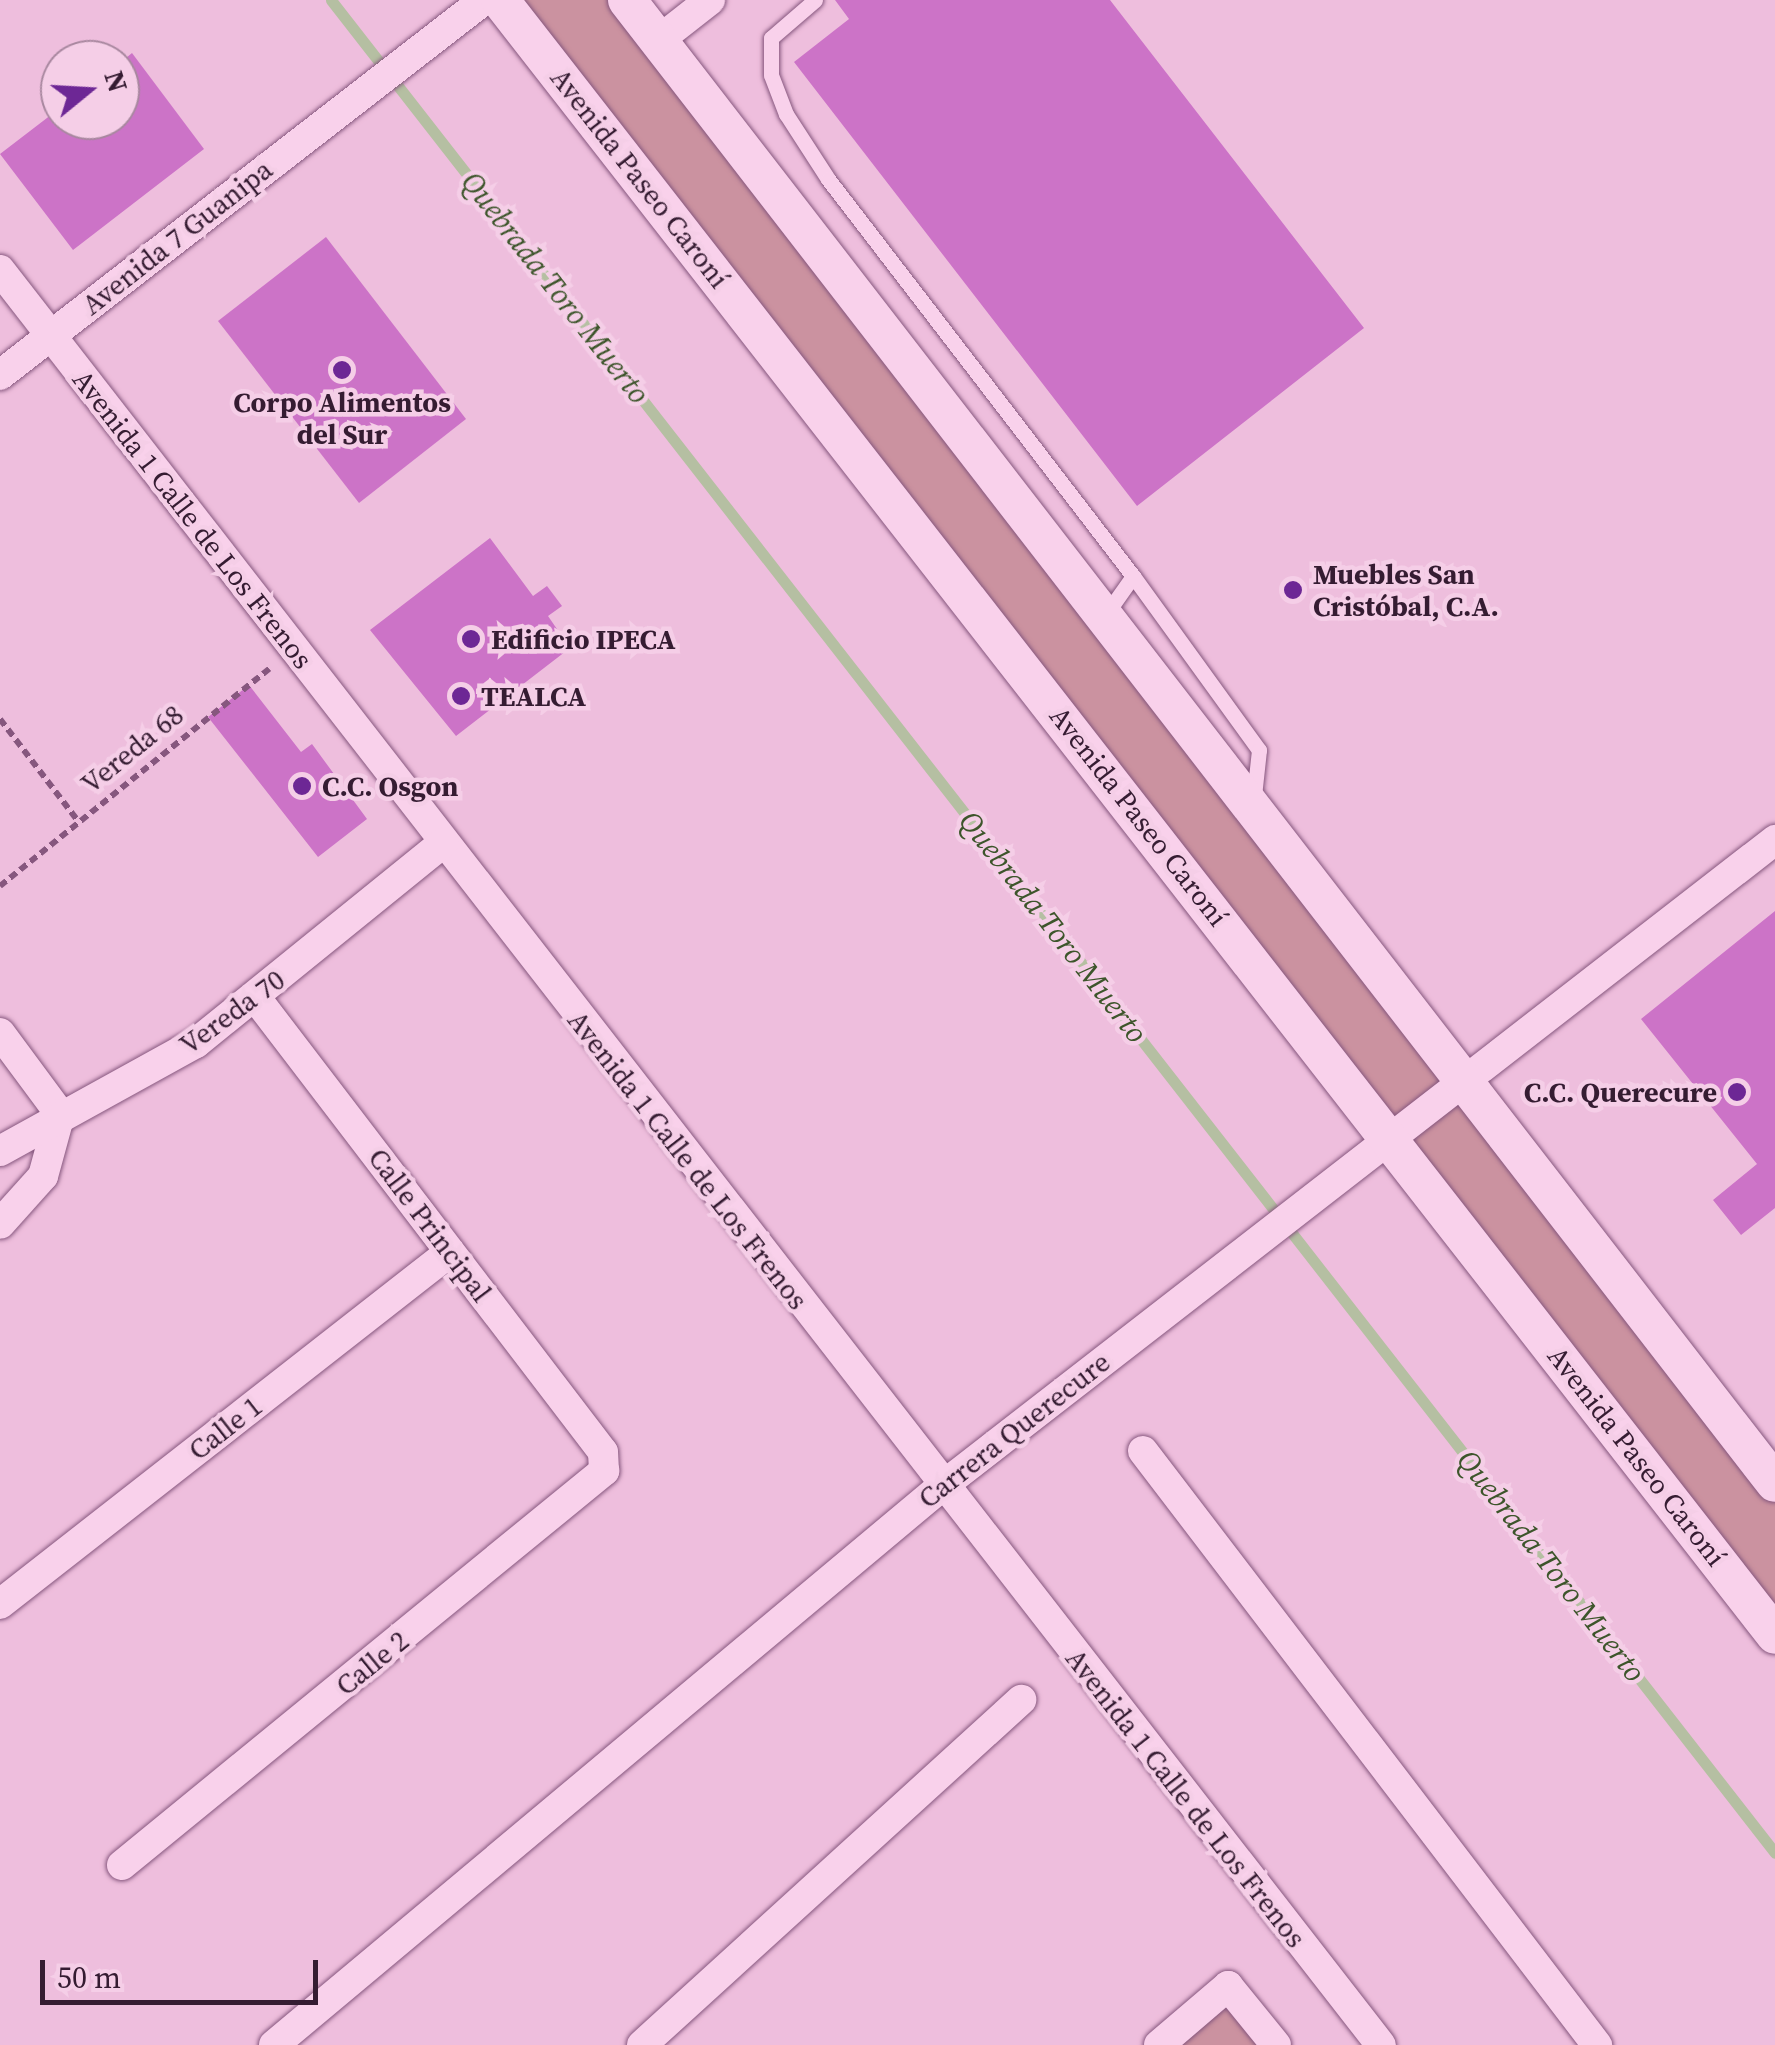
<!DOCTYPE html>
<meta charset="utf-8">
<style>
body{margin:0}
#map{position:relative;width:1775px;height:2045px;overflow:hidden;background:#eebedd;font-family:"Source Serif 4",serif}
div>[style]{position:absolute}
.green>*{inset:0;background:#cb92a0}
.stream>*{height:11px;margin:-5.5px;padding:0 5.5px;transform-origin:5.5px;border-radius:5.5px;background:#b5bfa2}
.building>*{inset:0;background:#cc73c7}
.path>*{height:6px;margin-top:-3px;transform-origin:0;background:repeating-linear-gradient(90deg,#86577e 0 8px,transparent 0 13px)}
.roads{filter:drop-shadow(0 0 2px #86577e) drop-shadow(0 0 2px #86577e)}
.service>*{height:15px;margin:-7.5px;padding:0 7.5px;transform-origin:7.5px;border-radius:7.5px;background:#f9d1eb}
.minor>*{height:30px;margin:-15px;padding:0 15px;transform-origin:15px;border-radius:15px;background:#f9d1eb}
.tertiary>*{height:38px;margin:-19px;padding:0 19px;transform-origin:19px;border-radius:19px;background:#f9d1eb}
.dots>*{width:28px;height:28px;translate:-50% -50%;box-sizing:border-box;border:5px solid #f5cee7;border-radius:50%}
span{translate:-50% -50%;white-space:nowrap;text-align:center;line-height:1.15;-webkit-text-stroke:9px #f5cee7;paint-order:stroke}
.street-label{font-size:28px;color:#351c32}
.poi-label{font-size:28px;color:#351c32;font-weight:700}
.left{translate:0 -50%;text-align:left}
.right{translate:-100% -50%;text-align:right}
.water-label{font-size:30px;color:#3d552b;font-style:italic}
.north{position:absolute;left:40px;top:40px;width:100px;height:100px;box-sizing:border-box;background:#f5cee7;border:2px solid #a8879f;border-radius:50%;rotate:72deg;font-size:28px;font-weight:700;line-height:40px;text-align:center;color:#351c32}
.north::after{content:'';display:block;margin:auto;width:35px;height:45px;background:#6d2795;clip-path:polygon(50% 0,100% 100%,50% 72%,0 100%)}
.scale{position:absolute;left:40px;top:1960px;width:278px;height:45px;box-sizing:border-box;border:5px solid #351c32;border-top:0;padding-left:12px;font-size:30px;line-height:35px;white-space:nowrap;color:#351c32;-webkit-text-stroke:8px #f5cee7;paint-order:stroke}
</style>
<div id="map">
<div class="green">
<div style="clip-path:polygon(500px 0,627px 0,1775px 1483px,1775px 1635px)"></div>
<div style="clip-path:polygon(1228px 1986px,1276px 2045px,1161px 2045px)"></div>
</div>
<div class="stream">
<div style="left:331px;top:0;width:2349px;rotate:52.07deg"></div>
</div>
<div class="building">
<div style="clip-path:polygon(835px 0,1110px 0,1364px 328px,1137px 506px,794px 62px,849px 19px)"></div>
<div style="clip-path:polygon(132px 53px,204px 149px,73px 250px,0 154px,60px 108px,60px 120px,120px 120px,120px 63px)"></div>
<div style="clip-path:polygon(326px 237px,466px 419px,359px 503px,218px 321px)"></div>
<div style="clip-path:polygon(490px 538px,533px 596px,547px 586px,562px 606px,548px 616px,570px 648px,456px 736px,370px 630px)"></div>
<div style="clip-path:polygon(249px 685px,301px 752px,312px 744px,367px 819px,318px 857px,208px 717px)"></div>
<div style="clip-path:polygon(1775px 911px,1775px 1208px,1741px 1235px,1713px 1200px,1757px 1164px,1641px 1019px)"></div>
</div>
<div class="path">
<div style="left:0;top:719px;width:128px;rotate:52.6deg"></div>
<div style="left:0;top:886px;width:346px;rotate:-38.9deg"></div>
</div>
<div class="roads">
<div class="service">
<div style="left:815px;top:0;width:58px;rotate:139.2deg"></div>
<div style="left:771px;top:38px;width:37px;rotate:90deg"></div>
<div style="left:771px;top:75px;width:42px;rotate:69deg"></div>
<div style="left:786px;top:114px;width:77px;rotate:57.1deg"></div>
<div style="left:828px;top:179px;width:501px;rotate:52.47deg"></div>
<div style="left:1133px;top:576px;width:50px;rotate:125.3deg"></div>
<div style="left:1133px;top:576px;width:215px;rotate:54.1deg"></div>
<div style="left:1259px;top:750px;width:55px;rotate:96.2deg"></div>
</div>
<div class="minor">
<div style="left:659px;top:40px;width:65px;rotate:-38.1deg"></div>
<div style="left:0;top:270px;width:2249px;rotate:52.12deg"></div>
<div style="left:0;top:375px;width:612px;rotate:-37.77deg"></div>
<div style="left:0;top:1033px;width:101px;rotate:53.5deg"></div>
<div style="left:60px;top:1114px;width:64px;rotate:105.3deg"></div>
<div style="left:43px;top:1176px;width:64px;rotate:131.9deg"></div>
<div style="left:0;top:1151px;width:224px;rotate:-28.9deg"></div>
<div style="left:196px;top:1043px;width:318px;rotate:-39deg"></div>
<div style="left:1143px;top:1451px;width:748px;rotate:52.61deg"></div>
<div style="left:0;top:1604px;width:571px;rotate:-38.03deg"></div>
<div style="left:122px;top:1865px;width:623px;rotate:-39.26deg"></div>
<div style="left:604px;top:1471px;width:19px;rotate:-93deg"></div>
<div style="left:603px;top:1452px;width:571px;rotate:-127.39deg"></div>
<div style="left:274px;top:2045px;width:870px;rotate:-39.92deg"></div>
<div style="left:941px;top:1487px;width:1056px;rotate:-37.8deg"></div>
<div style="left:642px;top:2045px;width:513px;rotate:-42.31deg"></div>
<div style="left:1159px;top:2045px;width:91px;rotate:-40.5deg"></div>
<div style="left:1228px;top:1986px;width:76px;rotate:50.9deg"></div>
</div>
<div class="tertiary">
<div style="left:500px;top:0;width:2073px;rotate:52.05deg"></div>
<div style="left:627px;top:0;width:1875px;rotate:52.26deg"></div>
</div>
</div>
<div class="dots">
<div style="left:342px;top:370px;background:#6d2795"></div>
<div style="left:1293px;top:590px;background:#6d2795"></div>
<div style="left:471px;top:639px;background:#6d2795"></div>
<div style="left:461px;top:696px;background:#6d2795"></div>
<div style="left:302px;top:786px;background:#6d2795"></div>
<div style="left:1737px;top:1092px;background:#6d2795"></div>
</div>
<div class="street-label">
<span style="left:640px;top:178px;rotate:52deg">Avenida Paseo Caroní</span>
<span style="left:177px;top:237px;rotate:-38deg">Avenida 7 Guanipa</span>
<span style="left:193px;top:519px;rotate:52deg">Avenida 1 Calle de Los Frenos</span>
<span style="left:132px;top:749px;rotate:-39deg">Vereda 68</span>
<span style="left:1139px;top:816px;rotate:52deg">Avenida Paseo Caroní</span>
<span style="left:232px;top:1012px;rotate:-36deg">Vereda 70</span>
<span style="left:688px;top:1160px;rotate:52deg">Avenida 1 Calle de Los Frenos</span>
<span style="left:430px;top:1225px;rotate:53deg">Calle Principal</span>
<span style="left:225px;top:1428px;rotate:-38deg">Calle 1</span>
<span style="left:1014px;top:1430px;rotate:-38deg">Carrera Querecure</span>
<span style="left:1637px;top:1456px;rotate:52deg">Avenida Paseo Caroní</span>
<span style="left:372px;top:1663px;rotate:-39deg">Calle 2</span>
<span style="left:1186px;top:1798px;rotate:52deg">Avenida 1 Calle de Los Frenos</span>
</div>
<div class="poi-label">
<span style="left:342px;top:418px">Corpo Alimentos<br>del Sur</span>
<span class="left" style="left:1313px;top:590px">Muebles San<br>Cristóbal, C.A.</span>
<span class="left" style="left:491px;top:639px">Edificio IPECA</span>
<span class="left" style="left:481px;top:696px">TEALCA</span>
<span class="left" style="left:322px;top:786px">C.C. Osgon</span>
<span class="right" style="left:1717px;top:1092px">C.C. Querecure</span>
</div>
<div class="water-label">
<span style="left:555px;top:288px;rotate:52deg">Quebrada Toro Muerto</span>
<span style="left:1053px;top:927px;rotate:52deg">Quebrada Toro Muerto</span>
<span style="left:1551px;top:1566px;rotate:52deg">Quebrada Toro Muerto</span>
</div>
<div class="north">N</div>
<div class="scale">50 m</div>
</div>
